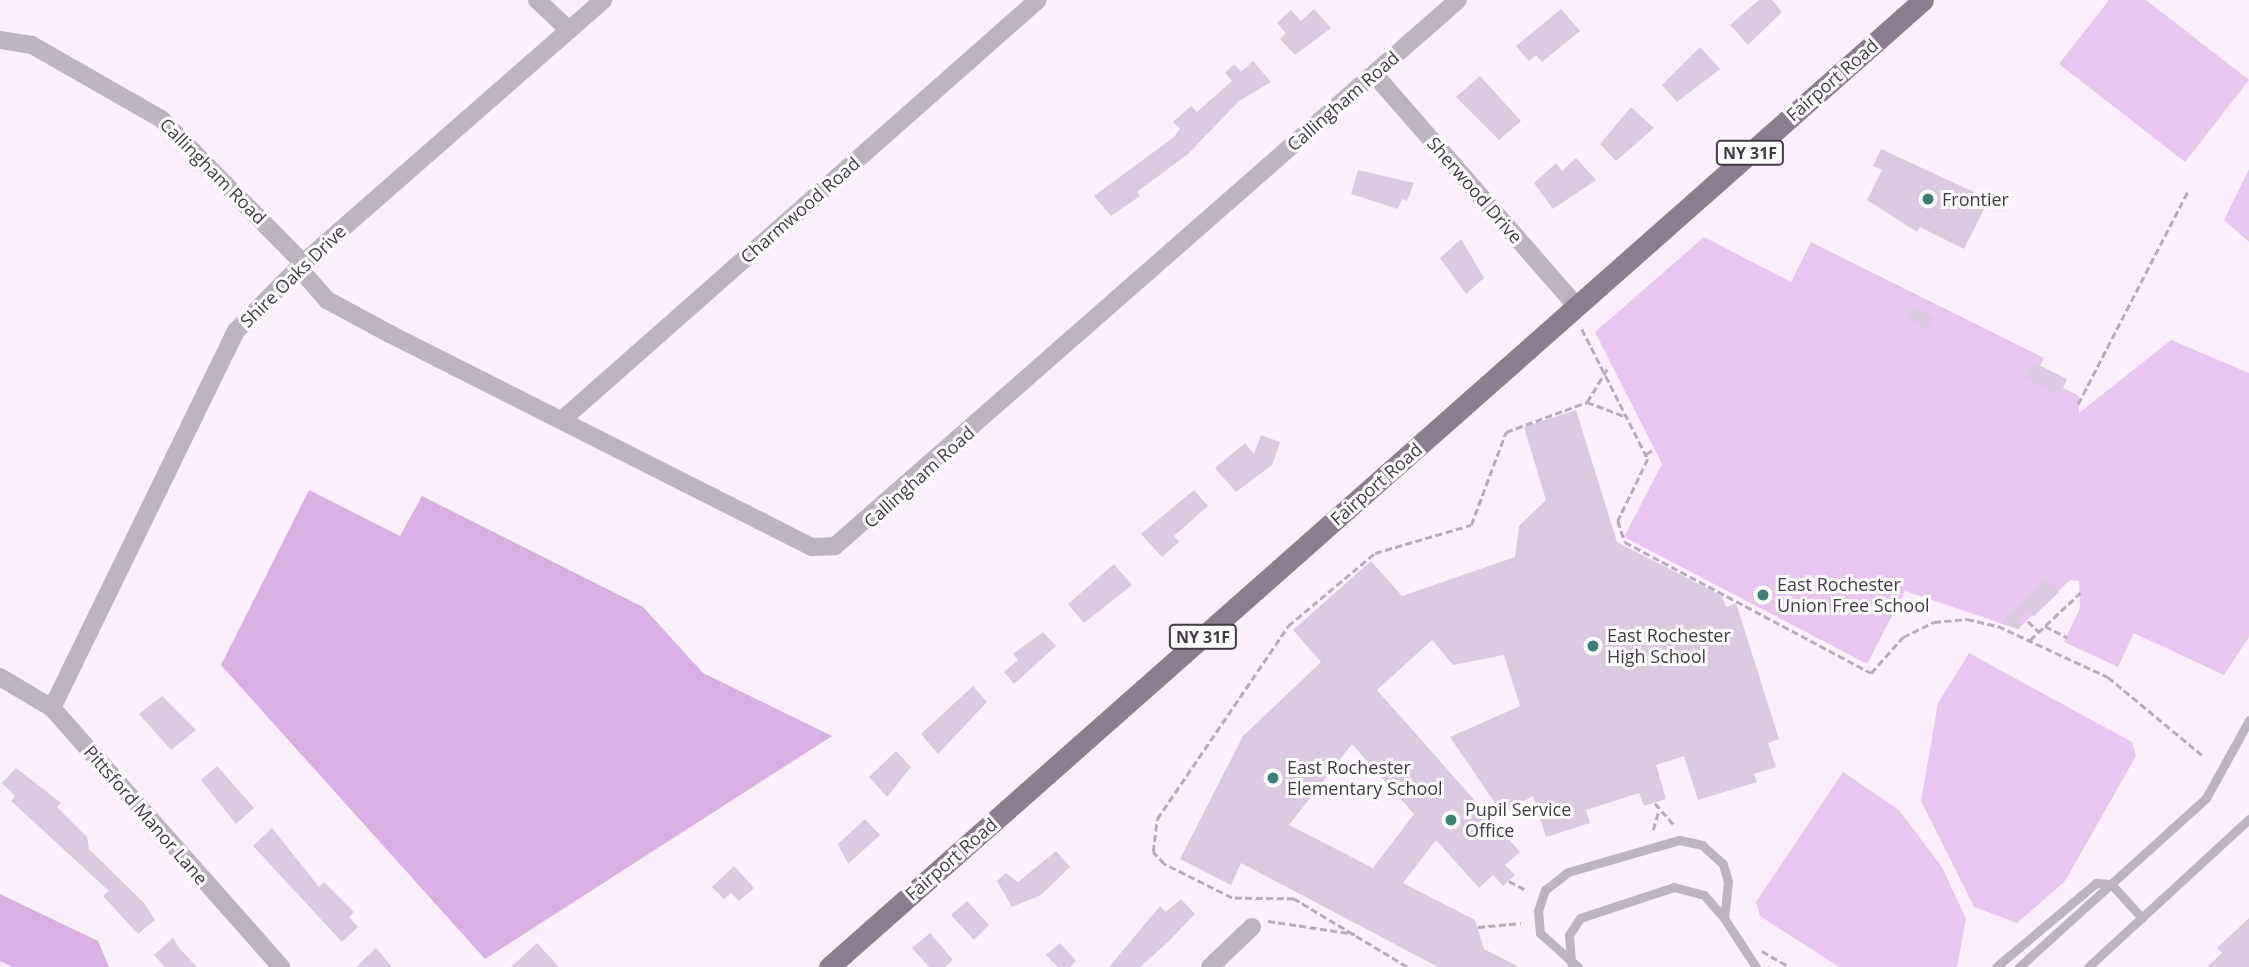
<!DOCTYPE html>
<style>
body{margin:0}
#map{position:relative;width:2249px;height:967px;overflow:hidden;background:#fcf0ff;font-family:"Open Sans",sans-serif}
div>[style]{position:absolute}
.green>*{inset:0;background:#e7c7f0}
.forest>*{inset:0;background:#d9b0e4}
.building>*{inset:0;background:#dbc8e1}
.path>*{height:2.5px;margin-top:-1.25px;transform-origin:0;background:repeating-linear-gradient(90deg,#b6acb8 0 7px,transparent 0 10.5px)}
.service>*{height:9px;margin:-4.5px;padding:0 4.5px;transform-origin:4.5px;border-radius:4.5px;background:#bcb4be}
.minor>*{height:18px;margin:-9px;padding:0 9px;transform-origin:9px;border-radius:9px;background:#bcb4be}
.primary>*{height:21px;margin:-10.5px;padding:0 10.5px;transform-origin:10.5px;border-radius:10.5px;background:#8c7d90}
.dots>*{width:19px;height:19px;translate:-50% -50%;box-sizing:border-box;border:4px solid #fff;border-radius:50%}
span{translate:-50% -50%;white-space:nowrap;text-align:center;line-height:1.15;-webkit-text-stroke:6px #fff;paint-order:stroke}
.shield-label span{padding:2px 5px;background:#fff;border:2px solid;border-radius:5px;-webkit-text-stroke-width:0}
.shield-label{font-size:16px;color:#413a43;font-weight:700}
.street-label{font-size:18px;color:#413a43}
.poi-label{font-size:18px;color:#413a43}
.left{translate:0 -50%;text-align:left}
</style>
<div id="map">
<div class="green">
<div style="clip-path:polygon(2109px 0,2146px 0,2249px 80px,2185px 162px,2059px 64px)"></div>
<div style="clip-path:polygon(2249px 169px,2249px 242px,2224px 220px)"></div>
<div style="clip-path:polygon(1704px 237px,1791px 282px,1811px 242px,2044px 358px,2040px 366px,2067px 379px,2063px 388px,2079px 396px,2079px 413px,2171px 340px,2249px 373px,2249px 637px,2224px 675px,2134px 633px,2118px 667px,2064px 642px,2080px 608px,2079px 581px,2070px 580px,2018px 629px,1905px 591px,1867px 664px,1624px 537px,1662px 464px,1595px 332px)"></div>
<div style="clip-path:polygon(1969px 653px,2132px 742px,2136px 756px,2065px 881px,2017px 923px,1974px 907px,1921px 801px,1938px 703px)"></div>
<div style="clip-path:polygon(1843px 772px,1899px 810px,1942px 867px,1966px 919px,1957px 967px,1839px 967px,1760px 916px,1756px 902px)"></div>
</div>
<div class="forest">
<div style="clip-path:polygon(309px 490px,400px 536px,422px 496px,643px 607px,703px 673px,832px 736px,485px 959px,221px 665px)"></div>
<div style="clip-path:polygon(0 894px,98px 941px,109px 967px,12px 967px,0 961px)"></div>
</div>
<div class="building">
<div style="clip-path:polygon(1759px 0,1772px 0,1782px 12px,1748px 45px,1730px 25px)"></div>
<div style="clip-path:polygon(1314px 9px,1331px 28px,1295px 55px,1280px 39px,1286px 33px,1277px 23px,1291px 10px,1301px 21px)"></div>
<div style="clip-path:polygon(1561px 9px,1580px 31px,1542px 62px,1536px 55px,1529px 61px,1516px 46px)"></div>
<div style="clip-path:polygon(1700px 47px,1720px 69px,1677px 102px,1662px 85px)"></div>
<div style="clip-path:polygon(1253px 61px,1271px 82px,1239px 101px,1188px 154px,1137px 192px,1140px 196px,1111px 216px,1094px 196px,1174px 137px,1180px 129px,1173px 122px,1191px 106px,1197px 112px,1232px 81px,1225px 73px,1234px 64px,1241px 72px)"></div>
<div style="clip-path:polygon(1480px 76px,1521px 121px,1499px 140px,1456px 97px)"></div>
<div style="clip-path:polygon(1631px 107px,1654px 128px,1616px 161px,1600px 144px)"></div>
<div style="clip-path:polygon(1881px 149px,1989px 199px,1964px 249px,1920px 227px,1917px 232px,1867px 200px,1882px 170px,1873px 166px)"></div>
<div style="clip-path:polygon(1576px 158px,1596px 180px,1553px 209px,1534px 183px,1556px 163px,1562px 171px)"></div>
<div style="clip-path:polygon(1358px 170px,1414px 183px,1407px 201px,1402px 199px,1398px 209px,1351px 194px)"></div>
<div style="clip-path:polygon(1461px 239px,1484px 278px,1466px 294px,1440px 258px)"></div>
<div style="clip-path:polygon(1912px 306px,1934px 317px,1928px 329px,1906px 318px)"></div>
<div style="clip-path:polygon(2032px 362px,2067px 379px,2059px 395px,2024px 377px)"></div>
<div style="clip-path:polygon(evenodd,1576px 410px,1617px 542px,1722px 596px,1726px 607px,1736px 603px,1779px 739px,1768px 743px,1776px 767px,1754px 774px,1757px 782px,1698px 800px,1684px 756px,1656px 765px,1666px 799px,1644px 806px,1639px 793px,1586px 810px,1590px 823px,1546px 837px,1533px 796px,1491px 819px,1520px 852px,1505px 865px,1515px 875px,1503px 886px,1493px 875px,1479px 888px,1436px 840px,1403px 883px,1475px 920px,1484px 949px,1519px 967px,1438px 967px,1241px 863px,1231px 885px,1180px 859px,1243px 736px,1321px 662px,1293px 630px,1371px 561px,1402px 596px,1515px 557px,1519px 526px,1546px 500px,1524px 427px,1576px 410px,1432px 640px,1453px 665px,1504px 655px,1520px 706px,1450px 737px,1495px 803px,1484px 811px,1377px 690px,1432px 640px,1576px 410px,1352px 744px,1414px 814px,1373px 868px,1289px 825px,1352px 744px)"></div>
<div style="clip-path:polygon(1261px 435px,1280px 442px,1272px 465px,1236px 492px,1215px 468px,1245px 443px,1254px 454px)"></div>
<div style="clip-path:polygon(1194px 490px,1208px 506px,1174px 536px,1179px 542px,1162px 557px,1141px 534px)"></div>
<div style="clip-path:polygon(1114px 564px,1132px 585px,1084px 623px,1068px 604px)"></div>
<div style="clip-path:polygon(2046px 578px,2059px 592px,2034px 616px,2025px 609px,2018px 629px,2000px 623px)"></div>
<div style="clip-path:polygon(1043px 632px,1056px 646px,1014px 684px,1004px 672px,1018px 660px,1013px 654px)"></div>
<div style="clip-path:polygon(973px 686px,987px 702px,938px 754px,921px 734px)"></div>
<div style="clip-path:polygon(162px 696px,196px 730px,171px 750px,139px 714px)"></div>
<div style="clip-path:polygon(896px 751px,911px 767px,887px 797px,869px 777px)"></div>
<div style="clip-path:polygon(217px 766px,254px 808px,236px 824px,201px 780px)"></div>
<div style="clip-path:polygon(16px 768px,61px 803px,57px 807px,87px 837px,89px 849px,145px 904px,155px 920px,138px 934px,103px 896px,109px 891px,11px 801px,15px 796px,2px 783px)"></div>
<div style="clip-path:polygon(865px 819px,880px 835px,848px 864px,838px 844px)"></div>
<div style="clip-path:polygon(272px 828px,319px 887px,324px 882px,354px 912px,349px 917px,358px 927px,342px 942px,253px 846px)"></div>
<div style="clip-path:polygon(1056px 851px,1070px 867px,1041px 895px,1012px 907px,997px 881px,1006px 873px,1018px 882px)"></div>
<div style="clip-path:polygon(734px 866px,754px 888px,739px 901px,731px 893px,724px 899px,712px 887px)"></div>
<div style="clip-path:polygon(1181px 899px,1195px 914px,1168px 942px,1140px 967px,1109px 967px,1160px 906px,1166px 912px)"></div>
<div style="clip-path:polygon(967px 901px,989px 925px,974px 940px,951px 915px)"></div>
<div style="clip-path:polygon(2249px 918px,2249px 967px,2207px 967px,2222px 953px,2217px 948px)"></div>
<div style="clip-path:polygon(930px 933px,953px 960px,945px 967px,929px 967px,912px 948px)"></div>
<div style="clip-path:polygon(173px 938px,180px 949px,197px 967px,165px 967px,154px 955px)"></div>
<div style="clip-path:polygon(537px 943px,559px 967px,511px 967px)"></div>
<div style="clip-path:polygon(1060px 943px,1076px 961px,1070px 967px,1058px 967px,1046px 955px)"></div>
<div style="clip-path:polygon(376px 948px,392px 967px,356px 967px)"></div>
</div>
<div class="path">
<div style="left:1582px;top:329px;width:146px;rotate:63.1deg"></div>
<div style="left:1648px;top:459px;width:69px;rotate:115.8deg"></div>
<div style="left:1618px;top:521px;width:22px;rotate:72deg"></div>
<div style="left:1625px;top:542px;width:279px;rotate:28deg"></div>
<div style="left:1871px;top:673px;width:48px;rotate:-48.4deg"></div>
<div style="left:1903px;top:637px;width:34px;rotate:-26deg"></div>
<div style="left:1934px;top:622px;width:33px;rotate:-5deg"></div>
<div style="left:1967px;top:619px;width:32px;rotate:13deg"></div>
<div style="left:1998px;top:626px;width:121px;rotate:24.9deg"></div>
<div style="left:2108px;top:677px;width:122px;rotate:39.7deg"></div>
<div style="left:1587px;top:402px;width:43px;rotate:20.6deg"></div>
<div style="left:2078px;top:404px;width:240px;rotate:-62.7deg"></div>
<div style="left:1646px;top:454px;width:8px;rotate:-30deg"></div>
<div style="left:2028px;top:621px;width:16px;rotate:45deg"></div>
<div style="left:2045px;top:626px;width:25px;rotate:27deg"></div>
<div style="left:2030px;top:640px;width:69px;rotate:-43.2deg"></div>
<div style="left:1655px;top:803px;width:28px;rotate:49deg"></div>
<div style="left:1653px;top:830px;width:19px;rotate:-74deg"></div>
<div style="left:1509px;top:881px;width:21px;rotate:28deg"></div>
<div style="left:1268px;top:921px;width:88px;rotate:8.5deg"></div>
<div style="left:1478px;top:927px;width:43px;rotate:-5.3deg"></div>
<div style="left:1762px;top:951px;width:32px;rotate:30deg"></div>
<div style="left:1407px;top:967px;width:132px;rotate:-149deg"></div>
<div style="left:1294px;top:899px;width:62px;rotate:-179.1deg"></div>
<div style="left:1232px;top:898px;width:76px;rotate:-153.4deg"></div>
<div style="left:1164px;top:864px;width:16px;rotate:-133deg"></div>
<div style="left:1153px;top:852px;width:33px;rotate:-83deg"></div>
<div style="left:1157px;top:819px;width:233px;rotate:-55.8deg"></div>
<div style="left:1288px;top:626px;width:114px;rotate:-40deg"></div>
<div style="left:1375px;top:553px;width:100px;rotate:-16.3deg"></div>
<div style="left:1471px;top:525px;width:99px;rotate:-69.4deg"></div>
<div style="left:1506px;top:432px;width:86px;rotate:-20.3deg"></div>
<div style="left:1587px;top:402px;width:42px;rotate:-58.6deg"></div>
</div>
<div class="service">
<div style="left:1571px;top:963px;width:28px;rotate:-94deg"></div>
<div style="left:1569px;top:935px;width:20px;rotate:-57deg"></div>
<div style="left:1580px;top:918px;width:99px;rotate:-18.3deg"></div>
<div style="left:1674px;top:887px;width:31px;rotate:15deg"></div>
<div style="left:1704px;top:895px;width:30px;rotate:49deg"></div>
<div style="left:1578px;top:967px;width:51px;rotate:-138.2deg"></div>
<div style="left:1540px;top:933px;width:22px;rotate:-95deg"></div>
<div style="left:1538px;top:911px;width:22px;rotate:-72deg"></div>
<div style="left:1545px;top:890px;width:29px;rotate:-38deg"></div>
<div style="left:1568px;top:872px;width:116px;rotate:-16.1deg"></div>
<div style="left:1679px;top:840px;width:24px;rotate:12deg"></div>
<div style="left:1702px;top:845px;width:28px;rotate:42deg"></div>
<div style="left:1723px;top:864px;width:18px;rotate:74deg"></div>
<div style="left:1728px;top:881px;width:37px;rotate:96deg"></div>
<div style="left:1724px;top:918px;width:59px;rotate:56.9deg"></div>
<div style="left:1996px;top:967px;width:131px;rotate:-40deg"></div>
<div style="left:2096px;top:883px;width:15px;rotate:4deg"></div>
<div style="left:2111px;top:884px;width:46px;rotate:47.6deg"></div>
<div style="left:2019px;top:967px;width:252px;rotate:-42.1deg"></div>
<div style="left:2206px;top:798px;width:89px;rotate:-61.1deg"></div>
<div style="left:2088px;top:967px;width:219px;rotate:-42.6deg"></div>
</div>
<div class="minor">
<div style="left:537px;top:0;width:44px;rotate:43.2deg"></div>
<div style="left:0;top:40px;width:32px;rotate:9deg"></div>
<div style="left:32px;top:45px;width:149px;rotate:29.8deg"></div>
<div style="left:161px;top:119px;width:202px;rotate:45.4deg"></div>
<div style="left:1374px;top:74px;width:309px;rotate:48.9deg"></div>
<div style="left:299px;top:268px;width:43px;rotate:48.8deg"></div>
<div style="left:327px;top:300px;width:72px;rotate:28.4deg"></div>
<div style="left:390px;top:334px;width:473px;rotate:26.8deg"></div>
<div style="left:812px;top:547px;width:23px;rotate:-2deg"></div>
<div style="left:835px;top:546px;width:828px;rotate:-41.23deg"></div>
<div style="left:563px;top:419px;width:633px;rotate:-41.42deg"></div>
<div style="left:0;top:677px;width:61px;rotate:30.8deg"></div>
<div style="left:52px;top:708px;width:346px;rotate:48.5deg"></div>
<div style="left:52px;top:708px;width:420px;rotate:-64deg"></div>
<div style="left:236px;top:331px;width:95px;rotate:-45.4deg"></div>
<div style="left:303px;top:263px;width:399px;rotate:-41.2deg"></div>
<div style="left:1210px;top:967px;width:58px;rotate:-43.6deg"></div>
</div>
<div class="primary">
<div style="left:829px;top:967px;width:1460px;rotate:-41.47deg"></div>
</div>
<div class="dots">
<div style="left:1928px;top:199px;background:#3b8076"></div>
<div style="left:1763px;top:595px;background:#3b8076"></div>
<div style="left:1593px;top:646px;background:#3b8076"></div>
<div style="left:1273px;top:778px;background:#3b8076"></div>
<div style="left:1451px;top:820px;background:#3b8076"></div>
</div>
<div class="shield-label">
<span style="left:1750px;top:153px">NY 31F</span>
<span style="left:1203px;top:637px">NY 31F</span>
</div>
<div class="street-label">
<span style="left:1832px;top:80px;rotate:-41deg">Fairport Road</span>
<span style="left:1343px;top:101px;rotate:-41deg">Callingham Road</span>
<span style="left:213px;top:171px;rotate:45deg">Callingham Road</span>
<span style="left:1475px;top:190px;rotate:49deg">Sherwood Drive</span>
<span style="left:800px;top:210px;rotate:-41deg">Charmwood Road</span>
<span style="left:293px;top:276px;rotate:-44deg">Shire Oaks Drive</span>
<span style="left:919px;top:477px;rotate:-42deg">Callingham Road</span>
<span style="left:1376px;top:484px;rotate:-41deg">Fairport Road</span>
<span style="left:146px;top:815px;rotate:49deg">Pittsford Manor Lane</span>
<span style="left:951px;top:859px;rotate:-41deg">Fairport Road</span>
</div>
<div class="poi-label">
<span class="left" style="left:1942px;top:199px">Frontier</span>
<span class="left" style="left:1777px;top:595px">East Rochester<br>Union Free School</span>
<span class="left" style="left:1607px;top:646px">East Rochester<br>High School</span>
<span class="left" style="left:1287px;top:778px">East Rochester<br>Elementary School</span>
<span class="left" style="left:1465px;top:820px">Pupil Service<br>Office</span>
</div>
</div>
